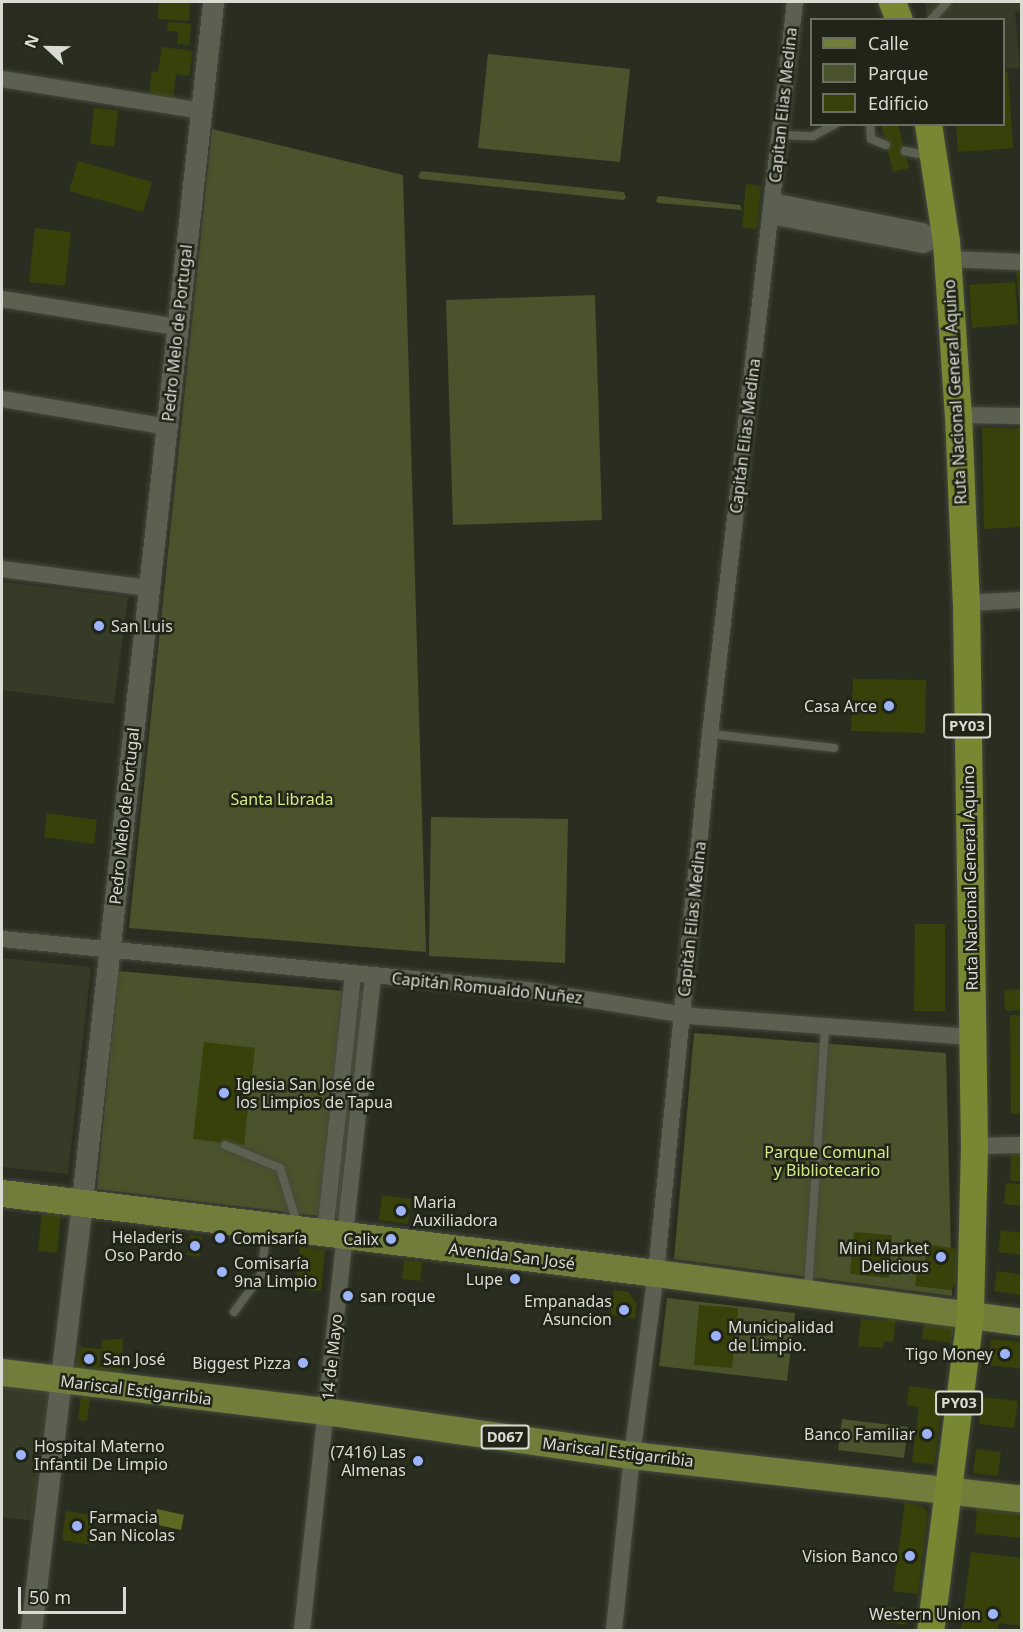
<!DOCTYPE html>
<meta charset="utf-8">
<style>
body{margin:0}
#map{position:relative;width:1023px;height:1632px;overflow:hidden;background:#2a2e20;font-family:"Noto Sans",sans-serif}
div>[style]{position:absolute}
.built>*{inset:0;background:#363b27}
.green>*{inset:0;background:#4a532b}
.water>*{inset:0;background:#5c6923}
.building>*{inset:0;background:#384109}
.roads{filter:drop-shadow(0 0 2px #47493e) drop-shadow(0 0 2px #47493e)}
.service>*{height:8px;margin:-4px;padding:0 4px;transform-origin:4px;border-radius:4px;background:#5c6051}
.minor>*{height:16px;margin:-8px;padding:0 8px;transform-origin:8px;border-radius:8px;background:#5c6051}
.tertiary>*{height:21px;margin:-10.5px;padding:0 10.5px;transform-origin:10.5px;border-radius:10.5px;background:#5c6051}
.primary>*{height:27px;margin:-13.5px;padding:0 13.5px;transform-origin:13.5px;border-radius:13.5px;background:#717d3a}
.trunk>*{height:27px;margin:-13.5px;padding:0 13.5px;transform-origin:13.5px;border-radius:13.5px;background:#788732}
.dots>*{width:16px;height:16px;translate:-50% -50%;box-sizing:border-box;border:3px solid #212417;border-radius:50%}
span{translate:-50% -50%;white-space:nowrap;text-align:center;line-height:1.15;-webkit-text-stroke:5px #212417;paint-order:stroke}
.shield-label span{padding:2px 4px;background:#212417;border:2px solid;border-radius:4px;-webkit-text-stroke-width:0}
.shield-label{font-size:15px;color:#dadcd4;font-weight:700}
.street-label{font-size:16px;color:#dadcd4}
.poi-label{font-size:16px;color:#dadcd4}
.left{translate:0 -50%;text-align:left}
.right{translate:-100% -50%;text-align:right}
.park-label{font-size:16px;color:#d3e986}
.frame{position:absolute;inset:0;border:3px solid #dadcd4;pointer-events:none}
.legend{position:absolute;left:810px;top:18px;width:195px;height:108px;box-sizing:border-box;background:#212417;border:2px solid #6b6e63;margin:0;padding:8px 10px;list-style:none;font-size:18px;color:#dadcd4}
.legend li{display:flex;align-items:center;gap:12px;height:30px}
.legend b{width:30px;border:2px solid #6b6e63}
.north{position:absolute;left:18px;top:18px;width:60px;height:60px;-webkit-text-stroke:4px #212417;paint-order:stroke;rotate:292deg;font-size:16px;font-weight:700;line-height:24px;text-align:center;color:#dadcd4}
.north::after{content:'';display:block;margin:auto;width:21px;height:27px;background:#dadcd4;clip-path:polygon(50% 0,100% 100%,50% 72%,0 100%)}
.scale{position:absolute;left:18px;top:1587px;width:108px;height:27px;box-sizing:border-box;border:3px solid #dadcd4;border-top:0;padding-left:8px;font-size:18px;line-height:21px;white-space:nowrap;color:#dadcd4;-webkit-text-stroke:4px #212417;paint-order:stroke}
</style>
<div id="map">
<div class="built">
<div style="clip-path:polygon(925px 2px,1021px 2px,1021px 11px,1015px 12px,1020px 67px,1004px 69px,1004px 20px,928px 19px)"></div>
<div style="clip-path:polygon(2px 582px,128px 597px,114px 704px,2px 690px)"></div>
<div style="clip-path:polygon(2px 958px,91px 967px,68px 1174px,2px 1167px)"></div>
<div style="clip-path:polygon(2px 1387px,49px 1393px,32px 1521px,2px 1517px)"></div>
</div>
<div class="green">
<div style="clip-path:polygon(488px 54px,630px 69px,620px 162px,478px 148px)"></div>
<div style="clip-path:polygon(212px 129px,403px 175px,426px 952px,129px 928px)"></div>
<div style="clip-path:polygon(421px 171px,624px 192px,626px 198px,623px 200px,421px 179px,418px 177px)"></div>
<div style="clip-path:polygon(658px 196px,740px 205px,742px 210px,658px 203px,656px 201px)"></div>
<div style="clip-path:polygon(595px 295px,602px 520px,453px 525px,446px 300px)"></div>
<div style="clip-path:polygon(431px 817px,568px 819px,565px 963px,429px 956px)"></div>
<div style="clip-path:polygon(118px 971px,343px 991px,319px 1216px,97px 1189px)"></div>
<div style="clip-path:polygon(359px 990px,363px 991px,338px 1219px,335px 1218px)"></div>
<div style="clip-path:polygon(694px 1033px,946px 1053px,952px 1296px,674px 1259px)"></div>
<div style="clip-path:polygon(667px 1298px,795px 1313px,787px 1381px,659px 1366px)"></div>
<div style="clip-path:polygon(842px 1419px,908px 1427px,904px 1458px,838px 1450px)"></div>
</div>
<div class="water">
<div style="clip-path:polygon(157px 1509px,184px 1515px,181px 1530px,154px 1524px)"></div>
</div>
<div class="building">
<div style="clip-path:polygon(159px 2px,190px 2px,189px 21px,157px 19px)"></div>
<div style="clip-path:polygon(168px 22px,191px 24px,189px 45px,177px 44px,178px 32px,167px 31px)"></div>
<div style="clip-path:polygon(162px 47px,193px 51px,189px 76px,176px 74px,173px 99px,149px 95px,152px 71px,158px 72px)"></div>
<div style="clip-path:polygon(1004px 72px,1008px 72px,1013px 148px,958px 152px,956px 124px,1004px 124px)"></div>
<div style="clip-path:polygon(94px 108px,118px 110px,114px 147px,90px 144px)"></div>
<div style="clip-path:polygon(881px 124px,898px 124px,909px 168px,893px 172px)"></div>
<div style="clip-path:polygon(78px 161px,152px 182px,143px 212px,69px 191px)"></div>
<div style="clip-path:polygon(746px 184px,761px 186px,757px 229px,742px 228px)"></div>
<div style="clip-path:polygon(35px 228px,71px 232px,65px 286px,29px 282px)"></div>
<div style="clip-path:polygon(1022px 269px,1022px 307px,1020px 308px,1016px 270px)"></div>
<div style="clip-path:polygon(1015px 282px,1018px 324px,972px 328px,969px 285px)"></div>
<div style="clip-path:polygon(982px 428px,1022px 428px,1022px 527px,984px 529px)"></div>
<div style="clip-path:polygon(853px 679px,926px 680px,925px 733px,851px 731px)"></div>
<div style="clip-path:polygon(47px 813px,97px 820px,94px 844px,44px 837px)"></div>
<div style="clip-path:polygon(915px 924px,945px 924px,945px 1011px,914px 1011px)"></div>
<div style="clip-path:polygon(1022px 989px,1022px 1010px,1005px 1011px,1004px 990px)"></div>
<div style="clip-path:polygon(1010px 1015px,1022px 1015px,1022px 1114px,1011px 1114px)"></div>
<div style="clip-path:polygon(204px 1042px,255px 1048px,244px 1145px,193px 1139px)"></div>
<div style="clip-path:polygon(1011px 1151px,1022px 1151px,1022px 1181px,1010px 1181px)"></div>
<div style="clip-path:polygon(1006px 1183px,1022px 1184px,1022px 1206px,1004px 1204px)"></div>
<div style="clip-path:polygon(382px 1195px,411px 1199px,408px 1224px,379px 1220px)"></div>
<div style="clip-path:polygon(42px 1213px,61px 1215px,57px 1253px,38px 1251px)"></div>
<div style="clip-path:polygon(1001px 1230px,1022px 1233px,1022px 1255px,998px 1252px)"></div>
<div style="clip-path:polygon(854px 1232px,892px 1235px,889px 1278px,850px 1274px)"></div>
<div style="clip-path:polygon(190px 1235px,202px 1237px,200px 1257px,187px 1255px)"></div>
<div style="clip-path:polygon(927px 1244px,957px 1249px,956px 1282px,951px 1290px,915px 1286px,918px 1265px,924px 1266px)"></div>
<div style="clip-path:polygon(300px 1247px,325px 1250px,321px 1291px,295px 1289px)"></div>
<div style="clip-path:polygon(404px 1260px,422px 1262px,420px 1281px,402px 1279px)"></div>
<div style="clip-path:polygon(997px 1271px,1022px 1275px,1022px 1295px,994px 1291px)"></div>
<div style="clip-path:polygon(614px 1290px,628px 1292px,637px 1304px,635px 1319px,610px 1315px)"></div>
<div style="clip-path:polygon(699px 1305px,738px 1308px,732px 1368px,694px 1365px)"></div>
<div style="clip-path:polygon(888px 1311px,897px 1312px,893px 1342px,884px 1341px,883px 1348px,858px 1346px,861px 1319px,887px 1321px)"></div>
<div style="clip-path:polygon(924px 1322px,954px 1326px,951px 1343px,922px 1339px)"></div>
<div style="clip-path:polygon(123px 1339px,122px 1373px,100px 1372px,102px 1340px)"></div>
<div style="clip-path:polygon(991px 1339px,1022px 1342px,1022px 1369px,988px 1365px)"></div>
<div style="clip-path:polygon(79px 1347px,101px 1349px,99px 1372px,75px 1370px)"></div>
<div style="clip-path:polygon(909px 1386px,944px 1391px,934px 1465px,912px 1462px,919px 1407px,907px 1405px)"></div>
<div style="clip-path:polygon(81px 1397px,90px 1398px,87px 1421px,78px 1420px)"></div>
<div style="clip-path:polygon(982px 1397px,1018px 1401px,1014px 1428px,979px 1424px)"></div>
<div style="clip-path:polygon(976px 1449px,1001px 1452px,998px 1476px,973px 1473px)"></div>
<div style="clip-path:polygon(905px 1502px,922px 1506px,928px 1512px,918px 1594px,893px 1591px)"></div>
<div style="clip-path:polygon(977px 1508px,1022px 1514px,1021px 1538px,975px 1533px)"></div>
<div style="clip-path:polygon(66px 1511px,92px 1515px,89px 1537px,94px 1538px,93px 1545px,62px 1540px)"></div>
<div style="clip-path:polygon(971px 1552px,1022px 1558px,1022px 1626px,999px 1623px,998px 1630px,961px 1630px)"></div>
<div style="clip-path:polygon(875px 1605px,909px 1610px,906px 1625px,872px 1620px)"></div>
</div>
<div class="roads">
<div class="service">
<div style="left:931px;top:20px;width:24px;rotate:-48deg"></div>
<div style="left:870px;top:124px;width:15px;rotate:86deg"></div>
<div style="left:871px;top:139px;width:16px;rotate:22deg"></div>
<div style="left:780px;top:135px;width:33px;rotate:2deg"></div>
<div style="left:813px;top:136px;width:26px;rotate:-28deg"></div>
<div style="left:905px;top:151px;width:24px;rotate:12deg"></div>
<div style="left:710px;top:734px;width:125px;rotate:6.4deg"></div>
<div style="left:225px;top:1145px;width:60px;rotate:22.7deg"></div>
<div style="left:280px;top:1168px;width:61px;rotate:72.8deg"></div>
<div style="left:808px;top:1291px;width:264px;rotate:-86.3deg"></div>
<div style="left:234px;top:1312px;width:46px;rotate:-53.9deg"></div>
<div style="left:261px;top:1275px;width:47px;rotate:-82.7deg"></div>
</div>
<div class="minor">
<div style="left:2px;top:79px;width:202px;rotate:9.1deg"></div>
<div style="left:772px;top:201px;width:153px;rotate:11.3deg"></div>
<div style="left:922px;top:231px;width:15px;rotate:37deg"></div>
<div style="left:770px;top:216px;width:156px;rotate:10.7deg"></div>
<div style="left:923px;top:245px;width:12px;rotate:-24deg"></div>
<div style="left:947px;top:259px;width:75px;rotate:2.3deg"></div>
<div style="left:2px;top:299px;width:177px;rotate:9.1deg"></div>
<div style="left:2px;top:399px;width:167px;rotate:9.6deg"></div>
<div style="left:958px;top:415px;width:64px;rotate:0.9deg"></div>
<div style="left:2px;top:569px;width:148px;rotate:7.4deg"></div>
<div style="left:966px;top:603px;width:56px;rotate:-3.1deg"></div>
<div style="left:2px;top:939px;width:528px;rotate:5.54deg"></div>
<div style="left:528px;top:990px;width:166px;rotate:9deg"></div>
<div style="left:692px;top:1016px;width:282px;rotate:4.3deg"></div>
<div style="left:974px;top:1146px;width:48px;rotate:-1.2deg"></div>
<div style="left:325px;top:1232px;width:259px;rotate:-83.8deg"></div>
<div style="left:302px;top:1630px;width:658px;rotate:-83.8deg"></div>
<div style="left:614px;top:1630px;width:176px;rotate:-84.1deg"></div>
<div style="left:632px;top:1455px;width:184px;rotate:-82.5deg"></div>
<div style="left:656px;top:1273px;width:542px;rotate:-84.28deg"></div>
<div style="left:710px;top:734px;width:737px;rotate:-83.38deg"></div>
</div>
<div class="tertiary">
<div style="left:31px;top:1630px;width:432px;rotate:-83.2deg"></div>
<div style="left:82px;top:1201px;width:1206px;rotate:-83.76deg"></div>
</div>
<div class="primary">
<div style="left:2px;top:1193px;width:659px;rotate:6.97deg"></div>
<div style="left:656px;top:1273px;width:369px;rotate:7.6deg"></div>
<div style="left:2px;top:1372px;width:325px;rotate:6.9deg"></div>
<div style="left:325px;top:1411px;width:310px;rotate:8.2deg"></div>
<div style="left:632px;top:1455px;width:392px;rotate:6.4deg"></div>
</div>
<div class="trunk">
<div style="left:892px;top:2px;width:19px;rotate:69deg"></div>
<div style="left:928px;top:124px;width:118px;rotate:81.3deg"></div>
<div style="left:946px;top:241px;width:174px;rotate:86.1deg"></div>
<div style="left:958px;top:415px;width:188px;rotate:87.6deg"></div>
<div style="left:966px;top:603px;width:543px;rotate:89.16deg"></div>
<div style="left:974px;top:1146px;width:169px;rotate:91.4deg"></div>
<div style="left:970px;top:1315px;width:318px;rotate:97.2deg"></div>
</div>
</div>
<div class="dots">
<div style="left:99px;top:626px;background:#9bb4fd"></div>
<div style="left:889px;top:706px;background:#9bb4fd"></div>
<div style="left:224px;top:1093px;background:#9bb4fd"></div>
<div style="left:401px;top:1211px;background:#9bb4fd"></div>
<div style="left:220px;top:1238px;background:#9bb4fd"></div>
<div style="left:391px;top:1239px;background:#9bb4fd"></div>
<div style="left:195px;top:1246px;background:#9bb4fd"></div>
<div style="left:941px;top:1257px;background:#9bb4fd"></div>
<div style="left:222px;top:1272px;background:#9bb4fd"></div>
<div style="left:515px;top:1279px;background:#9bb4fd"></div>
<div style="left:348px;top:1296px;background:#9bb4fd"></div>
<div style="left:624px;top:1310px;background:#9bb4fd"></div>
<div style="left:716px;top:1336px;background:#9bb4fd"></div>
<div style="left:1005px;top:1354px;background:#9bb4fd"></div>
<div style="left:89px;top:1359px;background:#9bb4fd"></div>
<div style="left:303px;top:1363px;background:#9bb4fd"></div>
<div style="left:927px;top:1434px;background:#9bb4fd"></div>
<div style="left:21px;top:1455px;background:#9bb4fd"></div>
<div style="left:418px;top:1461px;background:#9bb4fd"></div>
<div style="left:77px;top:1526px;background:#9bb4fd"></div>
<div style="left:910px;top:1556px;background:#9bb4fd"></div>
<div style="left:993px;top:1614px;background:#9bb4fd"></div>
</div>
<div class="shield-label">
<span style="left:967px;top:726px">PY03</span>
<span style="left:959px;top:1403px">PY03</span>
<span style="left:505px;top:1437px">D067</span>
</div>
<div class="street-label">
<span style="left:783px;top:105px;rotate:-84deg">Capitan Elias Medina</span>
<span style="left:177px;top:333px;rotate:-84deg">Pedro Melo de Portugal</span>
<span style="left:955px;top:392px;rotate:-93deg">Ruta Nacional General Aquino</span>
<span style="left:745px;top:436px;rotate:-83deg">Capitán Elias Medina</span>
<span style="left:124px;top:816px;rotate:-84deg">Pedro Melo de Portugal</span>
<span style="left:970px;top:878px;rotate:-91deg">Ruta Nacional General Aquino</span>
<span style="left:692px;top:919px;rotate:-84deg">Capitán Elias Medina</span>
<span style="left:487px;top:988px;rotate:6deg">Capitán Romualdo Nuñez</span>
<span style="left:512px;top:1256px;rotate:7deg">Avenida San José</span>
<span style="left:332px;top:1357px;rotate:-84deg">14 de Mayo</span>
<span style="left:136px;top:1390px;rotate:7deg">Mariscal Estigarribia</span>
<span style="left:618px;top:1452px;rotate:7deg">Mariscal Estigarribia</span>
</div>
<div class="poi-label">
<span class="left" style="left:111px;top:626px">San Luis</span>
<span class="right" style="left:877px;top:706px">Casa Arce</span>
<span class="left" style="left:236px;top:1093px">Iglesia San José de<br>los Limpios de Tapua</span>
<span class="left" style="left:413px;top:1211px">Maria<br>Auxiliadora</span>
<span class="right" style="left:183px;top:1246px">Heladeris<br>Oso Pardo</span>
<span class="left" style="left:232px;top:1238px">Comisaría</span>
<span class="right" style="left:379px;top:1239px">Calix</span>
<span class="right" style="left:929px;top:1257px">Mini Market<br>Delicious</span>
<span class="left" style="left:234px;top:1272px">Comisaría<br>9na Limpio</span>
<span class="right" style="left:503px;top:1279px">Lupe</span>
<span class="left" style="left:360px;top:1296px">san roque</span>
<span class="right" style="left:612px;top:1310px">Empanadas<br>Asuncion</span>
<span class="left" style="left:728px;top:1336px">Municipalidad<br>de Limpio.</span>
<span class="right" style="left:993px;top:1354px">Tigo Money</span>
<span class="left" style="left:103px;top:1359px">San José</span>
<span class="right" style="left:291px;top:1363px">Biggest Pizza</span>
<span class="right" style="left:915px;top:1434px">Banco Familiar</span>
<span class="left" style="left:34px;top:1455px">Hospital Materno<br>Infantil De Limpio</span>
<span class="right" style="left:406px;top:1461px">(7416) Las<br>Almenas</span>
<span class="left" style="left:89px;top:1526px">Farmacia<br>San Nicolas</span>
<span class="right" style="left:898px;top:1556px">Vision Banco</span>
<span class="right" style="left:981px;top:1614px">Western Union</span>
</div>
<div class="park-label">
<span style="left:282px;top:799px">Santa Librada</span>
<span style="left:827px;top:1161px">Parque Comunal<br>y Bibliotecario</span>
</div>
<div class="frame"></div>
<ul class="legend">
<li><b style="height:8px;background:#717d3a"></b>Calle</li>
<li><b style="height:16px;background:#4a532b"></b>Parque</li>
<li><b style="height:16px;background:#384109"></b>Edificio</li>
</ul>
<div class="north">N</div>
<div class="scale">50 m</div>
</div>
